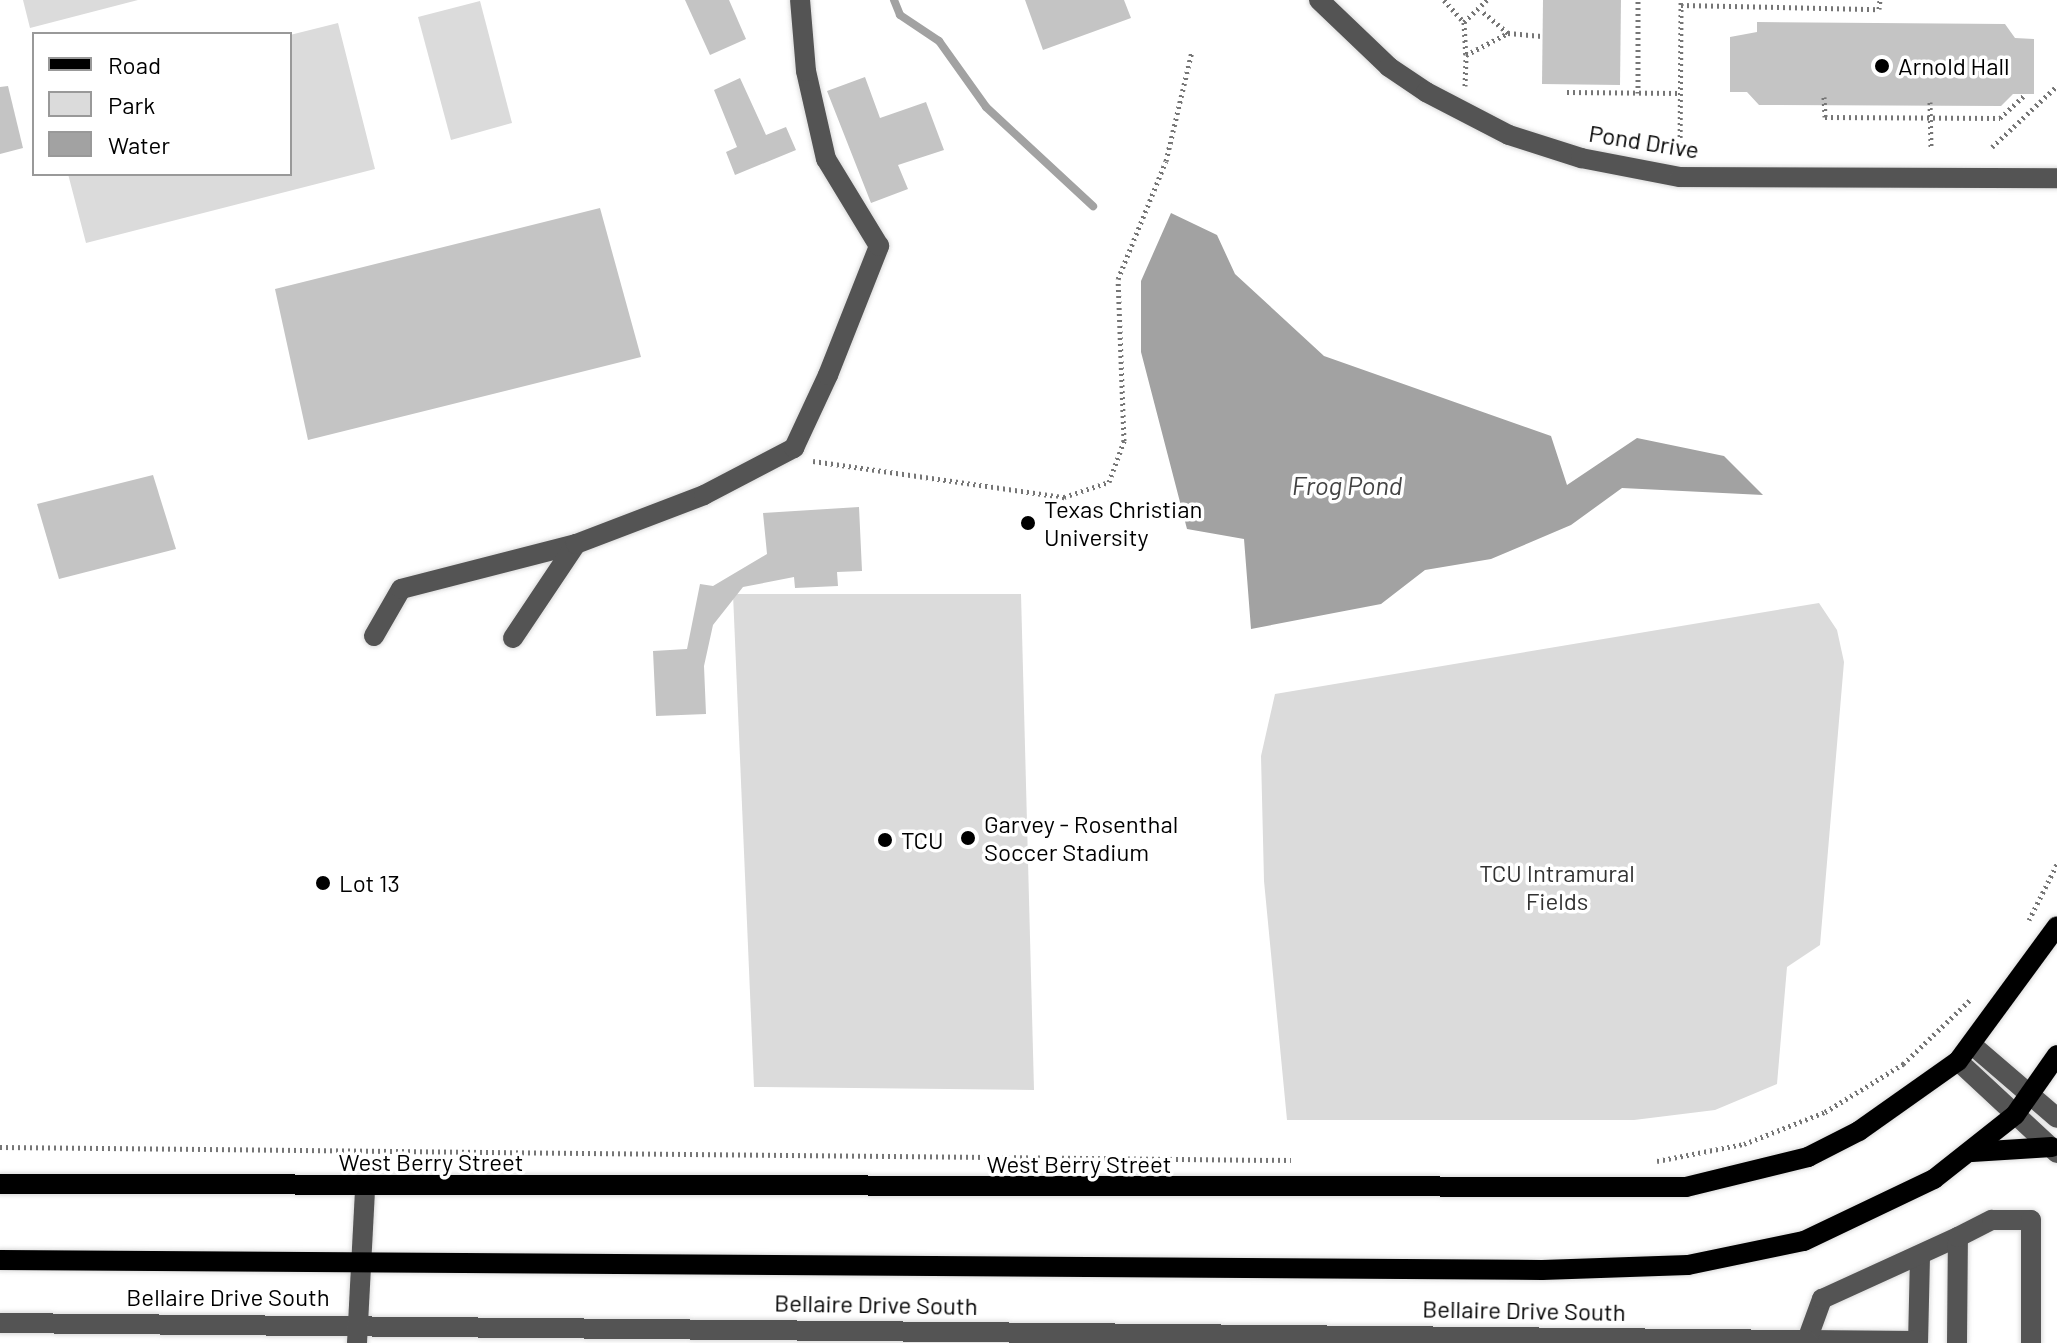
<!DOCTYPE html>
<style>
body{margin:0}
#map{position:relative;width:2057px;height:1343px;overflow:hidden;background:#fff;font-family:Barlow,sans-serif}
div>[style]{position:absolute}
.green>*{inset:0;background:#dbdbdb}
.water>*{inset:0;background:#a2a2a2}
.stream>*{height:8px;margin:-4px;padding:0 4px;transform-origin:4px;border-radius:4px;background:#a2a2a2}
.building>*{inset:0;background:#c4c4c4}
.path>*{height:5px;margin-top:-2.5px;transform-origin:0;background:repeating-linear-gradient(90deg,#767676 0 2px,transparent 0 6px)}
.roads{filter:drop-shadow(0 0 2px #dbdbdb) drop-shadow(0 0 2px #dbdbdb)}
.minor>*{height:20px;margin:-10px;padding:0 10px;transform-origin:10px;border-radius:10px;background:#545454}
.major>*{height:20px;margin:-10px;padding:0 10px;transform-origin:10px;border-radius:10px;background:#000}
.dots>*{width:22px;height:22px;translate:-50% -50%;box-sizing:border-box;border:4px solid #fff;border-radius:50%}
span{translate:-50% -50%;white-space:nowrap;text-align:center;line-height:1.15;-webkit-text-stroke:7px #fff;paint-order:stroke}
.poi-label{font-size:24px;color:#000}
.left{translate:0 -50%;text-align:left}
.street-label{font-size:24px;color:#000}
.park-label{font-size:24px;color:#323232}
.water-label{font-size:26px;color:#434343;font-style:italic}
.legend{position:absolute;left:32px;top:32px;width:260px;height:144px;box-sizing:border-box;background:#fff;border:2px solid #999;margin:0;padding:10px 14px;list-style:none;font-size:24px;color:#000}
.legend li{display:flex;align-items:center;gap:16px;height:40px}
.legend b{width:40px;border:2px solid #999}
</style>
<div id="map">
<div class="green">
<div style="clip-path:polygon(23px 0,138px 0,30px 28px)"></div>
<div style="clip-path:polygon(480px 1px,512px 123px,451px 140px,418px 17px)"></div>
<div style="clip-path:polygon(338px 23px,375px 169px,86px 243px,68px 174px,290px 174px,290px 35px)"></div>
<div style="clip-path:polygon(733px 594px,1021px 594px,1034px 1090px,754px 1087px)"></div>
<div style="clip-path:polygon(1819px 603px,1837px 630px,1844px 662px,1820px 945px,1787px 967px,1777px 1084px,1715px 1110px,1634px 1120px,1287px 1120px,1264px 881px,1261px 756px,1275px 694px)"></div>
</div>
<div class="water">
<div style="clip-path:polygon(1171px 213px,1217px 235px,1235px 274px,1324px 356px,1551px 436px,1567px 485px,1637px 438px,1724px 456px,1763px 495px,1622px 488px,1571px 525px,1491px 559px,1425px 570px,1381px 604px,1251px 629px,1244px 539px,1187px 529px,1141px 352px,1141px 281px)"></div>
</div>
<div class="stream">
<div style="left:894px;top:0;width:16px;rotate:68deg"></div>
<div style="left:900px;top:15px;width:47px;rotate:33.7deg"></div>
<div style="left:939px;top:41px;width:81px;rotate:54.5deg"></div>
<div style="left:986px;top:107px;width:146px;rotate:42.8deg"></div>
</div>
<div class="building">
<div style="clip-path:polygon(685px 0,729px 0,746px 39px,710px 55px)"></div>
<div style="clip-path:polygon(1025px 0,1124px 0,1131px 18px,1043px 50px)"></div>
<div style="clip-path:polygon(1543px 0,1621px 0,1620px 85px,1542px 84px)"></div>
<div style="clip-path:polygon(1757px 22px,2005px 24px,2015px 38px,2034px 39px,2034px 94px,2013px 94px,2001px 106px,1759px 105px,1747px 92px,1730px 92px,1730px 37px,1757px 32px)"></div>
<div style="clip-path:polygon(865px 77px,880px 118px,926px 102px,944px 150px,898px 165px,908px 189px,871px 203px,827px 91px)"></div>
<div style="clip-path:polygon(740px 78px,766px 135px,786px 127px,796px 150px,735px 175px,726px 152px,737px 147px,714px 90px)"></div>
<div style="clip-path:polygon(8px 86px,23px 148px,0 154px,0 87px)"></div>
<div style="clip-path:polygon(600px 208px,641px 357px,308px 440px,275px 289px)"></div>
<div style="clip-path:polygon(153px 475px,176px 549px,59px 579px,37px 504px)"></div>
<div style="clip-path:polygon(859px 507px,862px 571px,837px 572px,838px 586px,795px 588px,794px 577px,743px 587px,713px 625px,704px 666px,706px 714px,656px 716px,653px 651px,687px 649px,700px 584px,713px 586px,767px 554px,763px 513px)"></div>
</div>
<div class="path">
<div style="left:1444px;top:0;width:30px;rotate:48deg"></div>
<div style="left:1464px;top:22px;width:33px;rotate:87deg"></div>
<div style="left:1466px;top:55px;width:47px;rotate:-27.6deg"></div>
<div style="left:1508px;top:33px;width:34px;rotate:-140deg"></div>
<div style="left:1681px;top:5px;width:198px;rotate:1.2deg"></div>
<div style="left:1879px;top:9px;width:9px;rotate:-84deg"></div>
<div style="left:1464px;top:22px;width:32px;rotate:-44deg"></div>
<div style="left:1508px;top:33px;width:34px;rotate:5deg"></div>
<div style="left:1465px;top:86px;width:31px;rotate:-88deg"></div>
<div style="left:1567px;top:92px;width:113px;rotate:0.5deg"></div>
<div style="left:1638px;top:93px;width:93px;rotate:-90deg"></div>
<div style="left:1824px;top:97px;width:20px;rotate:87deg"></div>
<div style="left:1825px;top:117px;width:175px;rotate:0.3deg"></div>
<div style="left:2000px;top:118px;width:35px;rotate:-43deg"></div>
<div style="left:1930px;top:102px;width:45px;rotate:88.7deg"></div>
<div style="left:1992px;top:147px;width:89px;rotate:-43.2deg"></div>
<div style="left:1680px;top:155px;width:155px;rotate:-89.6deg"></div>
<div style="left:813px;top:461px;width:254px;rotate:8.2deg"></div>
<div style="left:1064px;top:497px;width:47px;rotate:-18.4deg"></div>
<div style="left:1109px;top:482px;width:44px;rotate:-69.9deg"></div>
<div style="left:1124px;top:441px;width:162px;rotate:-92.1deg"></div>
<div style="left:1118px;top:279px;width:127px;rotate:-67.9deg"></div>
<div style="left:1166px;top:161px;width:113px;rotate:-76.7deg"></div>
<div style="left:2029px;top:920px;width:63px;rotate:-63.4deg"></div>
<div style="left:0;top:1147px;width:1291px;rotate:0.58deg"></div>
<div style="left:1657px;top:1161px;width:89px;rotate:-11.1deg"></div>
<div style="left:1744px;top:1144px;width:87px;rotate:-21.6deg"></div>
<div style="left:1825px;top:1112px;width:92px;rotate:-31.6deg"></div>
<div style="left:1903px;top:1064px;width:94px;rotate:-43.7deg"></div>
</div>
<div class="roads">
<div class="minor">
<div style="left:1319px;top:0;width:97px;rotate:43.7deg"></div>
<div style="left:1389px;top:67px;width:45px;rotate:34deg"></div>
<div style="left:1426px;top:92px;width:93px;rotate:27.4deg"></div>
<div style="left:1509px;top:135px;width:76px;rotate:17.7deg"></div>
<div style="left:1581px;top:158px;width:101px;rotate:10.9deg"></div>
<div style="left:1680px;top:177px;width:377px;rotate:0.2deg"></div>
<div style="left:374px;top:636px;width:54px;rotate:-60.1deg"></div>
<div style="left:401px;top:589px;width:181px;rotate:-14.4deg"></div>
<div style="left:513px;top:638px;width:113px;rotate:-56.2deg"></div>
<div style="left:576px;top:544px;width:137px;rotate:-20.9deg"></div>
<div style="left:704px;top:495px;width:102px;rotate:-27.6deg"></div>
<div style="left:794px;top:448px;width:81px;rotate:-65deg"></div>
<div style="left:828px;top:375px;width:139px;rotate:-68.4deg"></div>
<div style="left:879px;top:246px;width:102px;rotate:-121.3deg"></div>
<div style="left:826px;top:159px;width:90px;rotate:-102.8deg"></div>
<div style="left:806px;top:71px;width:71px;rotate:-94.8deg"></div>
<div style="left:1971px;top:1044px;width:113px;rotate:40.7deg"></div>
<div style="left:1958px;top:1061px;width:135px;rotate:42.9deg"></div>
<div style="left:1920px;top:1256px;width:85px;rotate:91.3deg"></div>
<div style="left:1918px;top:1341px;width:111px;rotate:-179.5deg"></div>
<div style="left:1807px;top:1340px;width:44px;rotate:-69.9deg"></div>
<div style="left:1822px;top:1299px;width:149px;rotate:-24.5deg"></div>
<div style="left:0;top:1323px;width:1807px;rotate:0.54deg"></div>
<div style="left:357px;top:1343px;width:155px;rotate:-87deg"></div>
<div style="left:1957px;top:1343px;width:106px;rotate:-89.5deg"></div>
<div style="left:1958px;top:1237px;width:38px;rotate:-27deg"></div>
<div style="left:1992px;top:1220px;width:39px"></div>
<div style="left:2031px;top:1220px;width:123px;rotate:90deg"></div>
</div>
<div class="major">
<div style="left:1972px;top:1152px;width:80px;rotate:-3.6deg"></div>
<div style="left:0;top:1184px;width:1686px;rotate:0.1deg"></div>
<div style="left:1686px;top:1187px;width:126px;rotate:-13.8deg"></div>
<div style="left:1808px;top:1157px;width:57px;rotate:-27deg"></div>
<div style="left:1859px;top:1131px;width:121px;rotate:-35.3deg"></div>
<div style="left:1958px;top:1061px;width:167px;rotate:-53.7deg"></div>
<div style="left:0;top:1260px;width:1542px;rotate:0.37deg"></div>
<div style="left:1542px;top:1270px;width:146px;rotate:-2deg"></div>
<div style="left:1688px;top:1265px;width:118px;rotate:-11.7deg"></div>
<div style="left:1804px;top:1241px;width:144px;rotate:-25.5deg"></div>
<div style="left:1934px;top:1179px;width:103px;rotate:-38.3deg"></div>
<div style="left:2015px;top:1115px;width:73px;rotate:-55deg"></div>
</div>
</div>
<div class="dots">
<div style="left:1882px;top:66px;background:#000"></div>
<div style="left:1028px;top:523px;background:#000"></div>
<div style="left:968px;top:838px;background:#000"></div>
<div style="left:885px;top:840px;background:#000"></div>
<div style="left:323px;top:883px;background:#000"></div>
</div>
<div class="poi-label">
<span class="left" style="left:1898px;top:66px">Arnold Hall</span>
<span class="left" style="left:1044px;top:523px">Texas Christian<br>University</span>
<span class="left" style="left:984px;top:838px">Garvey - Rosenthal<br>Soccer Stadium</span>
<span class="left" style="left:901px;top:840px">TCU</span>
<span class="left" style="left:339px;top:883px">Lot 13</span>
</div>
<div class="street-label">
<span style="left:1644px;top:141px;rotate:9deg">Pond Drive</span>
<span style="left:431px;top:1162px">West Berry Street</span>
<span style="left:1079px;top:1164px">West Berry Street</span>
<span style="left:228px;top:1297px">Bellaire Drive South</span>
<span style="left:876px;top:1304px;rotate:1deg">Bellaire Drive South</span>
<span style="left:1524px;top:1310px;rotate:1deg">Bellaire Drive South</span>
</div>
<div class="park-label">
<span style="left:1557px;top:887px">TCU Intramural<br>Fields</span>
</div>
<div class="water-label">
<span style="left:1347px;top:485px">Frog Pond</span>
</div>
<ul class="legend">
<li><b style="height:10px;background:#000"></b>Road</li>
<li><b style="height:22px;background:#dbdbdb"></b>Park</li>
<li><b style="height:22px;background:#a2a2a2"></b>Water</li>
</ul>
</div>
